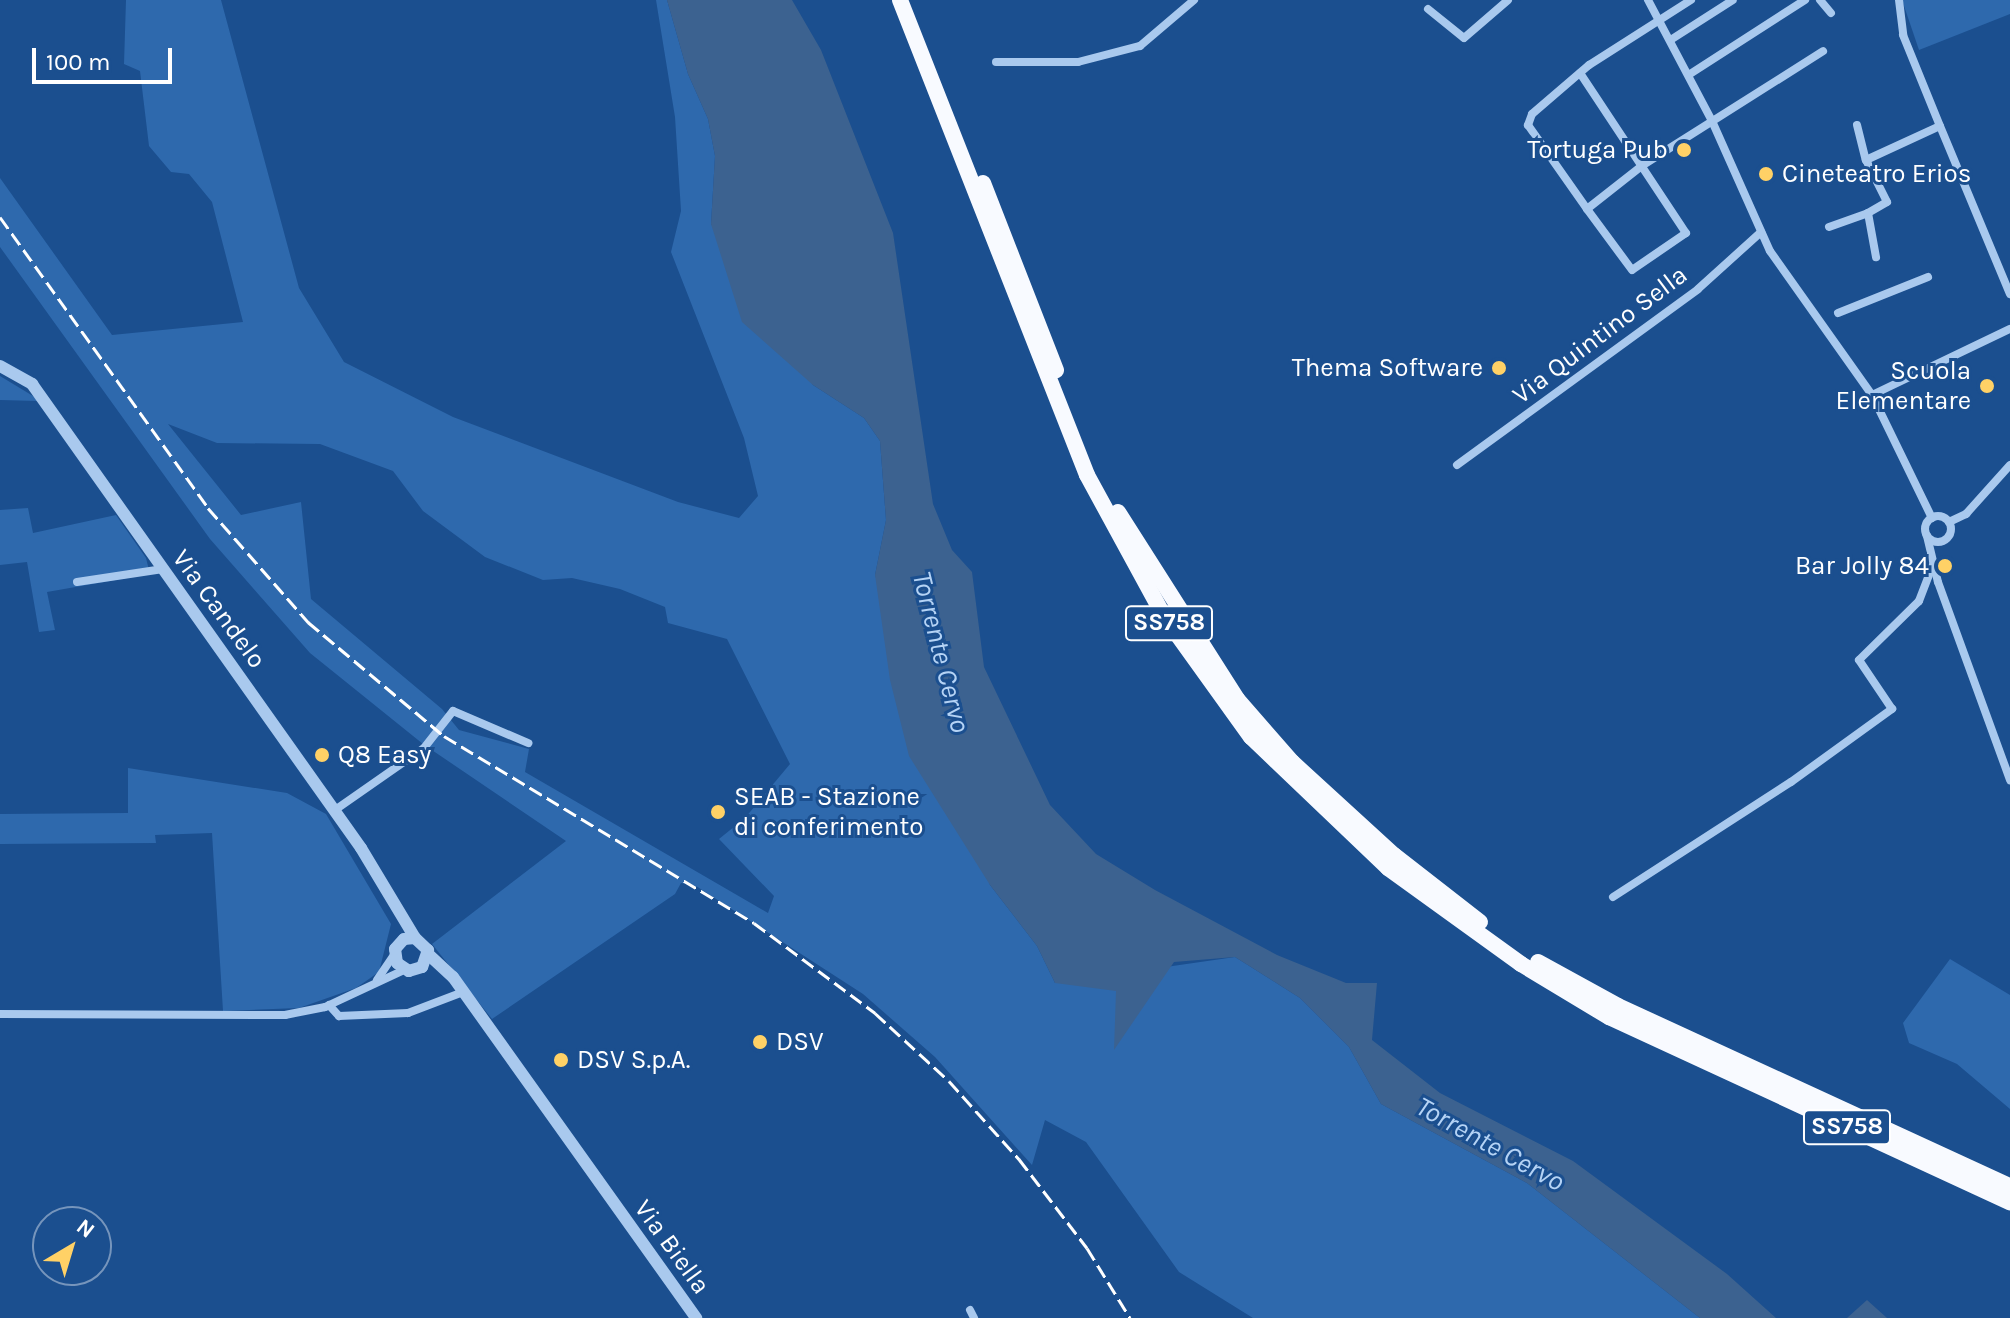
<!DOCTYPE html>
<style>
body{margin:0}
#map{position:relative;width:2010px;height:1318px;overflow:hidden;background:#1b4f8f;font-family:Karla,sans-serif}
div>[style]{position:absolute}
.green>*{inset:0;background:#2e69ad}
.water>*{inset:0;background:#3c6290}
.minor>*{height:8px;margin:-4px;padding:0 4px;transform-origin:4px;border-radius:4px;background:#a9c9ee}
.minor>.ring{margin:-4px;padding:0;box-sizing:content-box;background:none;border:8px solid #a9c9ee;border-radius:50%}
.tertiary>*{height:12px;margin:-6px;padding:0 6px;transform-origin:6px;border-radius:6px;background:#a9c9ee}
.trunk>*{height:16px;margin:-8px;padding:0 8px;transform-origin:8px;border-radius:8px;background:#f8faff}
.rail>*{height:3px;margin-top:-1.5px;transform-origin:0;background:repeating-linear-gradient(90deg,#fff 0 14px,transparent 0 20px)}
.dots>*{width:22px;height:22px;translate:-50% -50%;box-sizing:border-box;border:4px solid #1b4f8f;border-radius:50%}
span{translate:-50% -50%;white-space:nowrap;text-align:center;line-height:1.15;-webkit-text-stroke:6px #1b4f8f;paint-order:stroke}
.shield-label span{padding:2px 6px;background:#1b4f8f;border:2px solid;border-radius:6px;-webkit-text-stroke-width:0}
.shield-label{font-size:24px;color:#fff;font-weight:700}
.poi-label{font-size:26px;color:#fff}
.right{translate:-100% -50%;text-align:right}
.left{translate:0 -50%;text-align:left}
.street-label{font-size:26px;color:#fff}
.water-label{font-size:28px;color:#b5d3f5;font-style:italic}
.north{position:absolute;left:32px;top:1206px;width:80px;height:80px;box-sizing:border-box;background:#1b4f8f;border:2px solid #7695bc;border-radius:50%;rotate:38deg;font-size:22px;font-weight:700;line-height:32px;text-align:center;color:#fff}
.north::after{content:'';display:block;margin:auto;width:28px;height:36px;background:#ffd166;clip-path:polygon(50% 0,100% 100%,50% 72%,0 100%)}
.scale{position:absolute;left:32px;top:48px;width:140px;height:36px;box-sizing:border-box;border:4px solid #fff;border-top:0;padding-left:10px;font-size:24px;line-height:28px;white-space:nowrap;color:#fff;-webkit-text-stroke:6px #1b4f8f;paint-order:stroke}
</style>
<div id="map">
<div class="green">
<div style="clip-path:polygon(evenodd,126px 0,221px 0,299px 288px,344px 362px,453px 417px,678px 502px,739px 518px,758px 496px,744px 438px,671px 252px,681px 211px,675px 117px,656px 0,667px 0,688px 74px,708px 119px,715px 156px,711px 224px,813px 385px,864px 418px,880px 441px,886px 520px,875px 575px,990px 885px,1037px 946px,1055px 983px,1235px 957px,1300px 998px,1349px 1047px,1381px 1104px,1527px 1183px,1700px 1318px,1253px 1318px,1179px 1272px,1086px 1142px,1045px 1120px,1032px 1165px,935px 1057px,863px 994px,696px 886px,681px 883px,675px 894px,492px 1019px,432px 944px,566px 841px,423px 744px,310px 653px,210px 539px,0 247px,0 178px,112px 335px,243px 322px,212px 202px,189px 174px,171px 172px,149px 146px,140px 71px,124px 64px,126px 0,168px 424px,217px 443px,320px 444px,393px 471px,423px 511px,485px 557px,543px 580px,572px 578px,620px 589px,665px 607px,668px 623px,727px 639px,790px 764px,745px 818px,719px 839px,774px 896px,768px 913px,525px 772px,529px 749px,459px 730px,442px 709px,311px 599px,301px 502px,241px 515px,168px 424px)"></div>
<div style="clip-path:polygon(1902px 0,2010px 0,2010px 14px,1919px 50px)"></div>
<div style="clip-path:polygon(0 376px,33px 396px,38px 401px,0 400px)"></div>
<div style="clip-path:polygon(28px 508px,33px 533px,116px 515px,146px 558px,150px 574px,47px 592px,55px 630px,39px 632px,27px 562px,0 565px,0 510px)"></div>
<div style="clip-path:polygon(128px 768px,287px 793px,326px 814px,391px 924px,379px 972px,356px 988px,299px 1008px,223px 1011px,212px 833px,155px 835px,156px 843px,0 844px,0 814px,128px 813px)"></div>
<div style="clip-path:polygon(1950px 959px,2010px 995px,2010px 1109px,1957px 1064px,1909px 1043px,1903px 1023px)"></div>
</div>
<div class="water">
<div style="clip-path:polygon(667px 0,792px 0,821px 50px,893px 233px,933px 504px,952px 550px,972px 572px,984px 667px,1050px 805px,1096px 854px,1155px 890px,1277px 955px,1346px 983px,1377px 983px,1372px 1040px,1440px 1093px,1573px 1161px,1727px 1274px,1776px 1318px,1700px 1318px,1527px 1183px,1381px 1104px,1349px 1047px,1300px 998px,1235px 957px,1174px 962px,1114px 1050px,1116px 991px,1055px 983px,1037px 946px,990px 885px,909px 756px,890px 680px,875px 575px,886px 520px,880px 441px,864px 418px,813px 385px,742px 322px,711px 224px,715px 156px,708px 119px,688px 74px)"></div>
<div style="clip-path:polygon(1867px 1300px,1887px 1318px,1847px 1318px)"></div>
</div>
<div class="minor">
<div style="left:1648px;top:0;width:137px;rotate:62.1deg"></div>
<div style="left:1712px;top:121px;width:142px;rotate:66deg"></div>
<div style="left:1770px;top:251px;width:176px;rotate:54.7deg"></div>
<div style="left:1872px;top:395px;width:137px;rotate:64deg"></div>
<div style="left:1691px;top:0;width:121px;rotate:147.5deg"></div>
<div style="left:1589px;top:65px;width:75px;rotate:139.3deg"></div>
<div style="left:1532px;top:114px;width:12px;rotate:110deg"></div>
<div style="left:1528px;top:125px;width:103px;rotate:54.9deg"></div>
<div style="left:1587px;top:209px;width:71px;rotate:-38.2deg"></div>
<div style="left:1643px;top:165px;width:213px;rotate:-32.3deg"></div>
<div style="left:1820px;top:0;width:17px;rotate:50deg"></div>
<div style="left:1899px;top:0;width:35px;rotate:83deg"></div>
<div style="left:1903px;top:35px;width:98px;rotate:67.9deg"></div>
<div style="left:1428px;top:9px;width:46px;rotate:38.9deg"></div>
<div style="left:1464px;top:38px;width:58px;rotate:-40.8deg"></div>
<div style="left:1672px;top:39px;width:72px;rotate:-32.6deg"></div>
<div style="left:996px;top:62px;width:82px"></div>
<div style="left:1078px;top:62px;width:64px;rotate:-14.5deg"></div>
<div style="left:1140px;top:46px;width:71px;rotate:-40.4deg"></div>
<div style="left:1580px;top:73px;width:192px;rotate:56.5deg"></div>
<div style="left:1686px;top:233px;width:65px;rotate:145.6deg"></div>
<div style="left:1632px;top:270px;width:76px;rotate:-126.4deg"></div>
<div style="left:1690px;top:74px;width:137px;rotate:-32.8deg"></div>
<div style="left:1857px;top:125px;width:36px;rotate:76deg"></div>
<div style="left:1866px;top:160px;width:47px;rotate:63.4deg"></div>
<div style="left:1887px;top:202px;width:22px;rotate:150deg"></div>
<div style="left:1868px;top:213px;width:45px;rotate:79.7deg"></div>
<div style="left:1866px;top:160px;width:81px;rotate:-24.7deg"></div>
<div style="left:1940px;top:126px;width:182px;rotate:67.4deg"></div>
<div style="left:1829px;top:227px;width:41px;rotate:-19.7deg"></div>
<div style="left:1838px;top:313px;width:97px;rotate:-21.8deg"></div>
<div style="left:1872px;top:395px;width:153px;rotate:-25.6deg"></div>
<div style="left:1457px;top:465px;width:298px;rotate:-36.1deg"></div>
<div style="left:1698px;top:289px;width:85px;rotate:-42.1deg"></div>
<div class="ring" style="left:1925px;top:516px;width:18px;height:18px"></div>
<div style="left:1949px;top:522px;width:19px;rotate:-25deg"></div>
<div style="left:1966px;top:514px;width:66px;rotate:-48.1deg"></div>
<div style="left:1927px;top:536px;width:47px;rotate:76.6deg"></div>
<div style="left:1938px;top:582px;width:211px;rotate:70deg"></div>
<div style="left:77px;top:582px;width:87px;rotate:-8.6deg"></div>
<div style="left:335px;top:810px;width:108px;rotate:-34.9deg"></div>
<div style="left:424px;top:748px;width:47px;rotate:-51.9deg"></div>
<div style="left:453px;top:711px;width:82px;rotate:23.1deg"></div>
<div style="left:1613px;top:897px;width:212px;rotate:-32.9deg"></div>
<div style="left:1791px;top:782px;width:125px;rotate:-35.9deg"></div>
<div style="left:1892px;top:709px;width:59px;rotate:-124deg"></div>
<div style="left:1859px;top:660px;width:84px;rotate:-44.5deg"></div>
<div style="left:1919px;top:601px;width:39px;rotate:-69deg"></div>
<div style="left:377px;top:980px;width:30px;rotate:-56deg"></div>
<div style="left:329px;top:1005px;width:15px;rotate:48deg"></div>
<div style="left:339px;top:1016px;width:69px;rotate:-2.5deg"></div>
<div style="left:408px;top:1013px;width:59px;rotate:-20.9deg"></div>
<div style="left:0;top:1014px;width:285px;rotate:0.2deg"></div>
<div style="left:285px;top:1015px;width:41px;rotate:-11.3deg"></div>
<div style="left:325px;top:1007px;width:87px;rotate:-25.1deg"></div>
<div style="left:970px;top:1310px;width:9px;rotate:63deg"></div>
</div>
<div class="tertiary">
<div style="left:0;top:366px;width:37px;rotate:29deg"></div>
<div style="left:32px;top:384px;width:569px;rotate:54.66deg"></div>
<div style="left:361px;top:848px;width:105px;rotate:59deg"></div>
<div style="left:415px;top:938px;width:18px;rotate:43deg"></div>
<div style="left:428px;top:950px;width:18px;rotate:109deg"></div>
<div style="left:422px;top:967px;width:14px;rotate:163deg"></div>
<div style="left:409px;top:971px;width:14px;rotate:-146deg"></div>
<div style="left:397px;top:963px;width:14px;rotate:-98deg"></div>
<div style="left:395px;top:949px;width:13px;rotate:-48deg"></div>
<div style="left:404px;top:939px;width:11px;rotate:-5deg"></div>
<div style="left:428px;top:954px;width:34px;rotate:43deg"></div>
<div style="left:453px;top:977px;width:419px;rotate:54.5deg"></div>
</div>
<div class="trunk">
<div style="left:900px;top:0;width:510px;rotate:68.51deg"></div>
<div style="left:1087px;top:475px;width:161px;rotate:61.4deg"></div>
<div style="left:1164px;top:616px;width:149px;rotate:54.3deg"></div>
<div style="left:1251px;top:737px;width:190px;rotate:43.7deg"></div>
<div style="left:1388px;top:868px;width:164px;rotate:35.8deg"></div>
<div style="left:1521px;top:964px;width:103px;rotate:31.1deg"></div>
<div style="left:1609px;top:1017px;width:442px;rotate:24.8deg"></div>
<div style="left:983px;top:183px;width:201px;rotate:68.7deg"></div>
<div style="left:1118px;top:512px;width:222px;rotate:57.5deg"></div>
<div style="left:1237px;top:699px;width:84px;rotate:48.9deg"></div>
<div style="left:1292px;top:762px;width:138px;rotate:42.4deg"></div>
<div style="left:1394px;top:855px;width:109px;rotate:37.9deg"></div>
<div style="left:1538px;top:962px;width:91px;rotate:28.8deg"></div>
<div style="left:1618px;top:1006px;width:431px;rotate:24.7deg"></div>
</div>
<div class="rail">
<div style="left:0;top:217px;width:358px;rotate:54.4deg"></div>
<div style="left:208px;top:508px;width:152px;rotate:48.7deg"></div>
<div style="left:308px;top:622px;width:177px;rotate:40deg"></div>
<div style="left:444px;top:736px;width:362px;rotate:31.1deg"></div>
<div style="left:754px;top:923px;width:151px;rotate:36.6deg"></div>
<div style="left:875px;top:1013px;width:100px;rotate:42.6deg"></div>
<div style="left:949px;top:1081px;width:105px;rotate:48.1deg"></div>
<div style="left:1019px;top:1159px;width:112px;rotate:52.6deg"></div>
<div style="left:1087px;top:1248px;width:82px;rotate:58.4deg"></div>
</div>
<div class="dots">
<div style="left:1684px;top:150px;background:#ffd166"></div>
<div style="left:1766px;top:174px;background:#ffd166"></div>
<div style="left:1499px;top:368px;background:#ffd166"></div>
<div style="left:1987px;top:386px;background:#ffd166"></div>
<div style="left:1945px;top:566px;background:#ffd166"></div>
<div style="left:322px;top:755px;background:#ffd166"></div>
<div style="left:718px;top:812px;background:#ffd166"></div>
<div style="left:760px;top:1042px;background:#ffd166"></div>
<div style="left:561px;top:1060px;background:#ffd166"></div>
</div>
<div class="shield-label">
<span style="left:1169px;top:623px">SS758</span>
<span style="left:1847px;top:1127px">SS758</span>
</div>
<div class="poi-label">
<span class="right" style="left:1668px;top:150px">Tortuga Pub</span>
<span class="left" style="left:1782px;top:174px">Cineteatro Erios</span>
<span class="right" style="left:1483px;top:368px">Thema Software</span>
<span class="right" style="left:1971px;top:386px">Scuola<br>Elementare</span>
<span class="right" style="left:1929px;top:566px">Bar Jolly 84</span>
<span class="left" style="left:338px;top:755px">Q8 Easy</span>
<span class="left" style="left:734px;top:812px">SEAB - Stazione<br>di conferimento</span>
<span class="left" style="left:776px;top:1042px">DSV</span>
<span class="left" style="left:577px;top:1060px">DSV S.p.A.</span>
</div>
<div class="street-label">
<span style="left:1600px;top:335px;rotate:-37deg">Via Quintino Sella</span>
<span style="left:219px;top:609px;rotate:54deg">Via Candelo</span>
<span style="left:672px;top:1247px;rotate:54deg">Via Biella</span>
</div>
<div class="water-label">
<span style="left:941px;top:652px;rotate:76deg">Torrente Cervo</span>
<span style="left:1490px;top:1144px;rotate:29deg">Torrente Cervo</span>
</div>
<div class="north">N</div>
<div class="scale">100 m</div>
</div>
